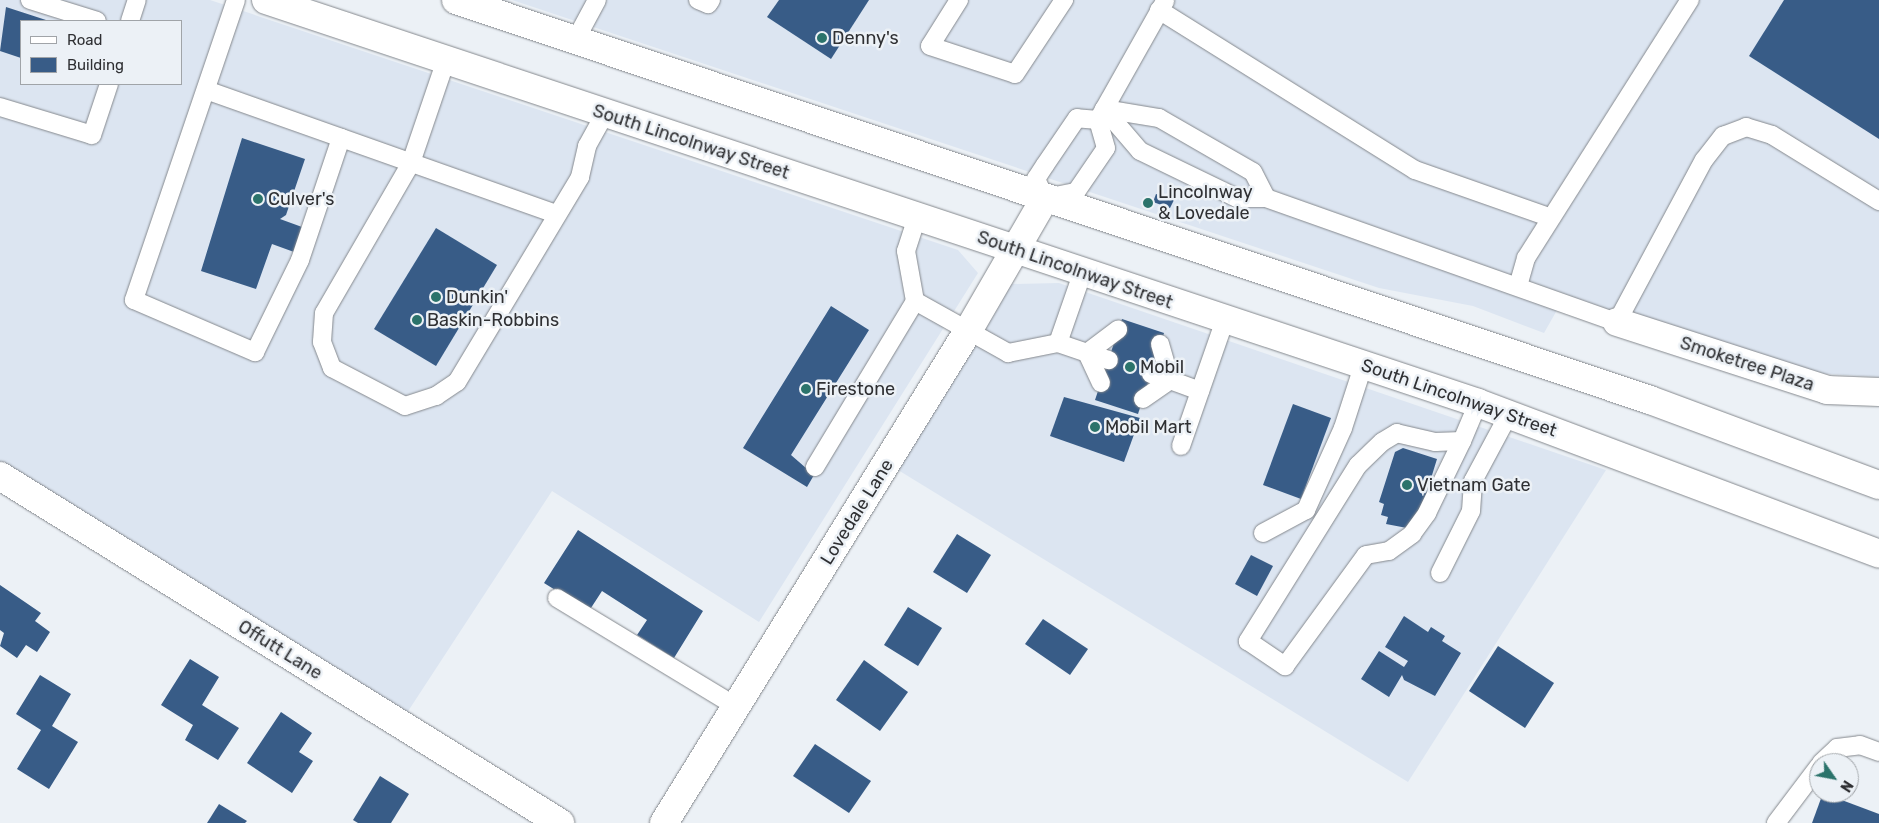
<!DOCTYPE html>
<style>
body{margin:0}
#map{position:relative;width:1879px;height:823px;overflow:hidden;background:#ecf1f6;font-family:Rubik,sans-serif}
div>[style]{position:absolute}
.built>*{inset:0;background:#dce5f1}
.building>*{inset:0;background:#385c87}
.roads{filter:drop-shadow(0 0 1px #84888d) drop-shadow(0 0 1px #84888d)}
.lane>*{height:18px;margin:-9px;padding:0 9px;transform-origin:9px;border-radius:9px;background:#fff}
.street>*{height:28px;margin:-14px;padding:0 14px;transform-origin:14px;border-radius:14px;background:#fff}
.primary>*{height:28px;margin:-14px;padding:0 14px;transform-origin:14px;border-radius:14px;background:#fff}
.dots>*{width:14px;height:14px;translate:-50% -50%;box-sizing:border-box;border:2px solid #ecf1f6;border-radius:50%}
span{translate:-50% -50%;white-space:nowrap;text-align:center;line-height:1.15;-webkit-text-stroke:5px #ecf1f6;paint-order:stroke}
.poi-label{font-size:18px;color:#2f3033}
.left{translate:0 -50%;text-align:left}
.street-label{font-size:18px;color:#2f3033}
.legend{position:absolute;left:20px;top:20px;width:162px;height:65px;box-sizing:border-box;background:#ecf1f6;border:1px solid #a0a4a8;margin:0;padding:6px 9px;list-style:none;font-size:15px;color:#2f3033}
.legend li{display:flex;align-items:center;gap:10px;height:25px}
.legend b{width:25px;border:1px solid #a0a4a8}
.north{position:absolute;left:1809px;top:753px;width:50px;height:50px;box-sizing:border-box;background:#ecf1f6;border:1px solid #a0a4a8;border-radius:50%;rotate:123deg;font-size:14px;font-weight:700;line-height:20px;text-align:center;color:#2f3033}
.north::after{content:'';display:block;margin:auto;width:18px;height:22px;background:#2b736b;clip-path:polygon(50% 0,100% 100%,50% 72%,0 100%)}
</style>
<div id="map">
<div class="built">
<div style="clip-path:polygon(evenodd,0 0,210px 0,958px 250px,978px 273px,759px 622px,552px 491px,401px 722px,0 470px,0 0,21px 21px,181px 21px,181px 84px,21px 84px,21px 21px)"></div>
<div style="clip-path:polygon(512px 0,1879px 0,1879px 377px,1810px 373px,1565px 296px,1544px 333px,1473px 306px,1379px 288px)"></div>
<div style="clip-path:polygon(1059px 283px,1606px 470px,1408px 782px,898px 470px,1011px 284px)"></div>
</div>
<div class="building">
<div style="clip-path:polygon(779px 0,869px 0,831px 59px,767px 17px)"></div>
<div style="clip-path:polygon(1784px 0,1879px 0,1879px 139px,1749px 56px)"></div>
<div style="clip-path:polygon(6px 7px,46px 20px,21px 21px,21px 58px,0 51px)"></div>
<div style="clip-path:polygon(242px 138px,305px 159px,286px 215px,280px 219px,302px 227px,294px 252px,272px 244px,256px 289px,201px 271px)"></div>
<div style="clip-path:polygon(1156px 194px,1174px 200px,1170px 208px,1153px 202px)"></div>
<div style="clip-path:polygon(436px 228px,497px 265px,436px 366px,374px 329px)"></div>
<div style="clip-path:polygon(831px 306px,869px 330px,791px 455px,814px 475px,807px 487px,743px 448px)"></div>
<div style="clip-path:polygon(1122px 319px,1164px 333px,1138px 414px,1095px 400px)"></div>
<div style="clip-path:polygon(1064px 397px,1140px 418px,1124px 462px,1050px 436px)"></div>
<div style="clip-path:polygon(1293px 404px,1331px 418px,1301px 499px,1263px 485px)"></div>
<div style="clip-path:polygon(1403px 448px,1437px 459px,1416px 527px,1407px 528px,1386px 524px,1388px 517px,1381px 515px,1384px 504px,1379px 502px,1395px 452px)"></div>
<div style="clip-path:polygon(578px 530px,703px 611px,674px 658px,637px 635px,647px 620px,602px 591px,589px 611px,544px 583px)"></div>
<div style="clip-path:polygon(957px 534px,991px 555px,967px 593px,933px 572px)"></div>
<div style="clip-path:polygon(1251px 555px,1273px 566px,1257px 596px,1235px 584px)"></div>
<div style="clip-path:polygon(0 585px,41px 613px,35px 621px,50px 632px,37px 652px,26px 645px,17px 658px,0 646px,4px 633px,0 630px)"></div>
<div style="clip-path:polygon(908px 607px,942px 628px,918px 666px,884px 645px)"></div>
<div style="clip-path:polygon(1404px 616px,1428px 632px,1431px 627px,1445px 636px,1442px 641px,1461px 653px,1435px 696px,1404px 680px,1402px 675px,1389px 697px,1361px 679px,1379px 651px,1404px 667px,1408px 661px,1385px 647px)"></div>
<div style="clip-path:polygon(1043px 619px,1088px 649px,1070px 675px,1025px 644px)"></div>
<div style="clip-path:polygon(1498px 646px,1554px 683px,1525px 728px,1469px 691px)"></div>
<div style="clip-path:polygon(190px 659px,219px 677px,202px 705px,239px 728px,218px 760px,185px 740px,193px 725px,161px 705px)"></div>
<div style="clip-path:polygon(864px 660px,908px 692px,880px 731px,836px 700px)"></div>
<div style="clip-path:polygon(40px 675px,71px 694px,52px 726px,78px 742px,49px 789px,17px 769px,41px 730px,16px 714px)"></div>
<div style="clip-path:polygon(281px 712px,312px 733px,299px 752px,313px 761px,292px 793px,247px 763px)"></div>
<div style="clip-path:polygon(815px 744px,871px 781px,849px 813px,793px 776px)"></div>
<div style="clip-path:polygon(380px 776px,409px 794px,391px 823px,358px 823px,353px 820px)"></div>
<div style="clip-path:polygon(1823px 793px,1879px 814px,1879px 823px,1812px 823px)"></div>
<div style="clip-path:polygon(219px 804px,247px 821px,245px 823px,207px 823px)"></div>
</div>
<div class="roads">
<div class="lane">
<div style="left:30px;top:0;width:70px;rotate:17.4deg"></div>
<div style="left:236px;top:0;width:317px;rotate:108.8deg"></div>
<div style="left:134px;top:300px;width:132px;rotate:23.3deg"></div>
<div style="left:255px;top:352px;width:102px;rotate:-63.9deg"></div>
<div style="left:300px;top:260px;width:129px;rotate:-71.4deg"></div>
<div style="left:698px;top:0;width:11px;rotate:22deg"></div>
<div style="left:708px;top:4px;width:5px;rotate:-53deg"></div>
<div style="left:959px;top:0;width:54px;rotate:122.2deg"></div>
<div style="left:930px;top:46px;width:89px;rotate:18.2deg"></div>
<div style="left:1015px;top:74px;width:89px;rotate:-56.5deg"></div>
<div style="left:1159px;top:10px;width:302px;rotate:32deg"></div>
<div style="left:1415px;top:170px;width:144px;rotate:19.4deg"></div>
<div style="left:130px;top:21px;width:22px;rotate:-72deg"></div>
<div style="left:576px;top:39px;width:44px;rotate:-61.7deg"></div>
<div style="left:446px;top:60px;width:109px;rotate:108.8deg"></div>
<div style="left:411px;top:163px;width:173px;rotate:120.1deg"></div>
<div style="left:324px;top:313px;width:29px;rotate:94deg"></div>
<div style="left:322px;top:342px;width:28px;rotate:69deg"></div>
<div style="left:332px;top:368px;width:82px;rotate:27.5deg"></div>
<div style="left:405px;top:406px;width:33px;rotate:-18deg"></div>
<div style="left:436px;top:396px;width:25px;rotate:-34deg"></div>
<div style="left:457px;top:382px;width:239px;rotate:-59deg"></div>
<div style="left:580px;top:177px;width:32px;rotate:-77deg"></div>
<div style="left:587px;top:146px;width:37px;rotate:-61deg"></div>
<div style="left:206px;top:90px;width:372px;rotate:19.5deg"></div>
<div style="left:0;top:107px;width:96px;rotate:16.9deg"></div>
<div style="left:92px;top:135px;width:54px;rotate:-71.6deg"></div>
<div style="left:1104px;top:109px;width:55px;rotate:49.4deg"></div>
<div style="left:1140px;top:151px;width:108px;rotate:25.9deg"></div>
<div style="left:1237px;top:198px;width:29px"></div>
<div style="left:1266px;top:198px;width:372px;rotate:19.5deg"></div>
<div style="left:1617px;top:322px;width:184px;rotate:-61.8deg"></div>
<div style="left:1704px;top:160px;width:31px;rotate:-52deg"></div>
<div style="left:1723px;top:136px;width:25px;rotate:-21deg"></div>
<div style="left:1746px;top:127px;width:27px;rotate:17deg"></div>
<div style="left:1772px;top:135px;width:126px;rotate:31.7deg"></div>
<div style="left:1104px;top:109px;width:56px;rotate:9.3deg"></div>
<div style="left:1159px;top:118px;width:108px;rotate:29.9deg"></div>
<div style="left:1253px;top:172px;width:29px;rotate:63deg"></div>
<div style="left:1098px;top:120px;width:21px;rotate:-175deg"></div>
<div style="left:1077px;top:118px;width:57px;rotate:124.2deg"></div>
<div style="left:1045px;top:165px;width:17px;rotate:123deg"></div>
<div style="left:1036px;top:179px;width:21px;rotate:65deg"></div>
<div style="left:1045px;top:198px;width:32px;rotate:-11deg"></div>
<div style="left:1076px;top:192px;width:53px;rotate:-55.7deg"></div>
<div style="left:1106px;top:148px;width:29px;rotate:-106deg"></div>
<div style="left:1098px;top:120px;width:137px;rotate:-60.6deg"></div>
<div style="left:1518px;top:286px;width:29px;rotate:-74deg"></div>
<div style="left:1526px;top:258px;width:306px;rotate:-57.6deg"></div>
<div style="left:915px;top:301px;width:51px;rotate:-100.2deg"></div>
<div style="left:906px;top:251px;width:36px;rotate:-72deg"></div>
<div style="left:1058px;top:343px;width:73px;rotate:-70.8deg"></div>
<div style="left:1160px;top:344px;width:37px;rotate:74deg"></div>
<div style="left:1087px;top:353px;width:39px;rotate:-37deg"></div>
<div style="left:1087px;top:353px;width:23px;rotate:18deg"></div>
<div style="left:1151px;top:374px;width:20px;rotate:18deg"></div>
<div style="left:1143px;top:399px;width:33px;rotate:-35deg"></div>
<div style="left:1170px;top:380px;width:32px;rotate:20deg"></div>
<div style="left:1462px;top:441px;width:27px;rotate:178deg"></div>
<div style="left:1435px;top:442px;width:39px;rotate:-167deg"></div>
<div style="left:1397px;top:433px;width:17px;rotate:149deg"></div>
<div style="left:1382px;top:442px;width:33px;rotate:136deg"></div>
<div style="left:1358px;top:465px;width:208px;rotate:122deg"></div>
<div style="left:1248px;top:641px;width:45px;rotate:34deg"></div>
<div style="left:1285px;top:666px;width:137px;rotate:-53.9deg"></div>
<div style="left:1366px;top:555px;width:23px;rotate:-10deg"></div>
<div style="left:1389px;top:551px;width:29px;rotate:-36deg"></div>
<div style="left:1412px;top:534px;width:26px;rotate:-54deg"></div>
<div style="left:1427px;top:513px;width:80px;rotate:-64.1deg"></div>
<div style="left:1462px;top:441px;width:41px;rotate:-67.2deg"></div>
<div style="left:1181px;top:446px;width:133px;rotate:-70.8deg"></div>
<div style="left:815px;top:467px;width:194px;rotate:-58.9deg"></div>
<div style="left:915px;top:301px;width:107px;rotate:29.2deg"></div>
<div style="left:1008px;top:353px;width:51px;rotate:-11.3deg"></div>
<div style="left:1058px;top:343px;width:31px;rotate:19deg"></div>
<div style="left:1087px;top:353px;width:33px;rotate:65deg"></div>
<div style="left:1263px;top:533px;width:49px;rotate:-28.1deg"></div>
<div style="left:1306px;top:510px;width:90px;rotate:-65.7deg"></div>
<div style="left:1343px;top:428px;width:65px;rotate:-72.1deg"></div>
<div style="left:1440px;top:573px;width:69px;rotate:-63.4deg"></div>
<div style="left:1471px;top:511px;width:30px;rotate:-86deg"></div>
<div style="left:1473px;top:481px;width:76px;rotate:-61.8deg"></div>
<div style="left:557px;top:598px;width:210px;rotate:31.2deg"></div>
<div style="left:1821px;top:763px;width:22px;rotate:-43deg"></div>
<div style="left:1837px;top:748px;width:23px;rotate:-7deg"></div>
<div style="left:1860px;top:745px;width:20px;rotate:20deg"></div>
<div style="left:1776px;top:823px;width:71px;rotate:-53deg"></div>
</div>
<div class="street">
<div style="left:1617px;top:322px;width:221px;rotate:17.9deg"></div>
<div style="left:1827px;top:390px;width:52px;rotate:2.2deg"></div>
<div style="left:0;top:476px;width:659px;rotate:31.78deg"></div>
<div style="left:664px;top:823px;width:578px;rotate:-58.29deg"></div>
<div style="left:968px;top:331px;width:154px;rotate:-59.9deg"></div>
</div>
<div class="primary">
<div style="left:266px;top:0;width:1277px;rotate:18.39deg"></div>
<div style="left:1478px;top:403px;width:428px;rotate:20.6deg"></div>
<div style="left:456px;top:0;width:1259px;rotate:18.52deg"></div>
<div style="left:1650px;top:400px;width:244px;rotate:20.4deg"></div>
</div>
</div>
<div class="dots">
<div style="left:822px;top:38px;background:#2b736b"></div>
<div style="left:258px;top:199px;background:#2b736b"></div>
<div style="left:1148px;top:203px;background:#2b736b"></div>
<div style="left:436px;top:297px;background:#2b736b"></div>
<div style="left:417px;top:320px;background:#2b736b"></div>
<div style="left:1130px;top:367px;background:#2b736b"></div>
<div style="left:806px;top:389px;background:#2b736b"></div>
<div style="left:1095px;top:427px;background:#2b736b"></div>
<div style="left:1407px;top:485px;background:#2b736b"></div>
</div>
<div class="poi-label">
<span class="left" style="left:832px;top:38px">Denny's</span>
<span class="left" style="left:1158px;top:203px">Lincolnway<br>&amp; Lovedale</span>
<span class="left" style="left:268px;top:199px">Culver's</span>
<span class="left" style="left:446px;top:297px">Dunkin'</span>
<span class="left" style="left:427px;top:320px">Baskin-Robbins</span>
<span class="left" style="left:1140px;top:367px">Mobil</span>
<span class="left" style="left:816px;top:389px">Firestone</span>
<span class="left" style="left:1105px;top:427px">Mobil Mart</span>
<span class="left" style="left:1417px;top:485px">Vietnam Gate</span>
</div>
<div class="street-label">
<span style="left:691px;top:142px;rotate:18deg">South Lincolnway Street</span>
<span style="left:1075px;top:270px;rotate:19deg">South Lincolnway Street</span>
<span style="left:1747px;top:364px;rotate:18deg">Smoketree Plaza</span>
<span style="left:1459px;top:398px;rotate:19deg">South Lincolnway Street</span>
<span style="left:857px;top:512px;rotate:-58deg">Lovedale Lane</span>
<span style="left:280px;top:650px;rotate:32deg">Offutt Lane</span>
</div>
<ul class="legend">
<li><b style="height:6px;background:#fff"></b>Road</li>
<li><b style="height:14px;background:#385c87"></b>Building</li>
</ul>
<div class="north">N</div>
</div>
